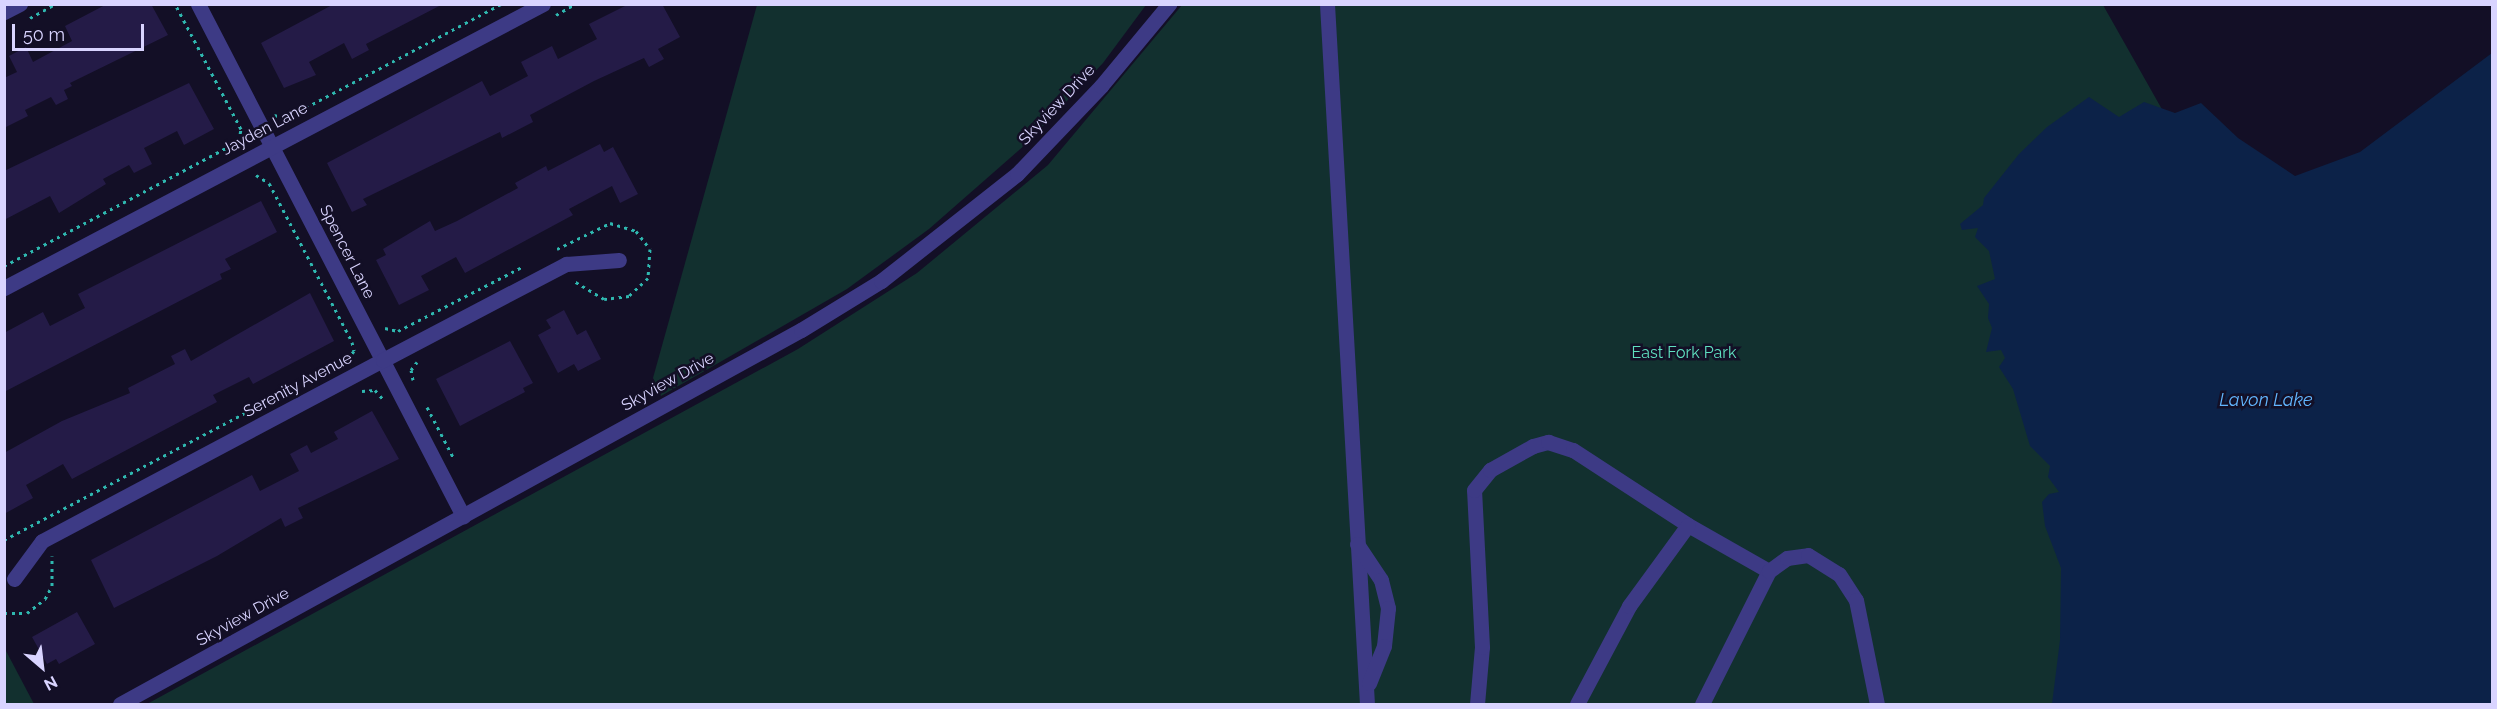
<!DOCTYPE html>
<style>
body{margin:0}
#map{position:relative;width:2497px;height:709px;overflow:hidden;background:#130f26;font-family:Raleway,sans-serif}
div>[style]{position:absolute}
.green>*{inset:0;background:#12302f}
.water>*{inset:0;background:#0c2248}
.building>*{inset:0;background:#241b47}
.path>*{height:3px;margin-top:-1.5px;transform-origin:0;background:repeating-linear-gradient(90deg,#2fb8b0 0 3px,transparent 0 7.5px)}
.minor>*{height:15px;margin:-7.5px;padding:0 7.5px;transform-origin:7.5px;border-radius:7.5px;background:#3d3a85}
span{translate:-50% -50%;white-space:nowrap;text-align:center;line-height:1.15;-webkit-text-stroke:5px #130f26;paint-order:stroke}
.street-label{font-size:16px;color:#d9d4ff}
.park-label{font-size:16px;color:#5fe0c0}
.water-label{font-size:18px;color:#62b6ff;font-style:italic}
.frame{position:absolute;inset:0;border:6px solid #d9d4ff;pointer-events:none}
.north{position:absolute;left:12px;top:637px;width:60px;height:60px;-webkit-text-stroke:4px #130f26;paint-order:stroke;rotate:152deg;font-size:16px;font-weight:700;line-height:24px;text-align:center;color:#d9d4ff}
.north::after{content:'';display:block;margin:auto;width:21px;height:27px;background:#d9d4ff;clip-path:polygon(50% 0,100% 100%,50% 72%,0 100%)}
.scale{position:absolute;left:12px;top:24px;width:132px;height:27px;box-sizing:border-box;border:3px solid #d9d4ff;border-top:0;padding-left:8px;font-size:18px;line-height:21px;white-space:nowrap;color:#d9d4ff;-webkit-text-stroke:4px #130f26;paint-order:stroke}
</style>
<div id="map">
<div class="green">
<div style="clip-path:polygon(757px 5px,1146px 5px,1103px 63px,1026px 144px,929px 229px,847px 289px,661px 396px,653px 378px)"></div>
<div style="clip-path:polygon(1182px 5px,2103px 5px,2198px 173px,2182px 704px,147px 704px,798px 349px,917px 273px,1048px 165px)"></div>
<div style="clip-path:polygon(5px 649px,34px 704px,5px 704px)"></div>
</div>
<div class="water">
<div style="clip-path:polygon(2492px 53px,2492px 704px,2052px 704px,2060px 640px,2061px 568px,2045px 526px,2042px 502px,2049px 494px,2059px 492px,2048px 477px,2050px 466px,2030px 446px,2013px 389px,1999px 367px,2005px 358px,2001px 350px,1986px 352px,1992px 328px,1988px 318px,1989px 304px,1977px 286px,1995px 279px,1989px 251px,1975px 237px,1978px 228px,1962px 230px,1960px 224px,1983px 205px,1984px 198px,2019px 154px,2047px 127px,2089px 97px,2119px 117px,2144px 102px,2175px 113px,2201px 103px,2238px 138px,2295px 176px,2360px 152px)"></div>
</div>
<div class="building">
<div style="clip-path:polygon(107px 4px,151px 4px,168px 35px,70px 83px,72px 86px,64px 90px,68px 99px,56px 105px,51px 97px,25px 110px,28px 116px,4px 128px,4px 78px,17px 72px,9px 56px,26px 47px,33px 62px,72px 41px,65px 26px)"></div>
<div style="clip-path:polygon(334px 4px,443px 4px,366px 44px,369px 50px,352px 59px,344px 43px,309px 62px,316px 75px,284px 88px,261px 43px)"></div>
<div style="clip-path:polygon(629px 4px,662px 4px,680px 37px,658px 49px,664px 59px,649px 67px,644px 58px,594px 81px,530px 115px,533px 122px,502px 138px,500px 132px,363px 199px,367px 205px,352px 212px,327px 163px,482px 81px,490px 96px,528px 76px,521px 62px,552px 46px,558px 59px,597px 39px,589px 24px)"></div>
<div style="clip-path:polygon(189px 83px,214px 129px,184px 145px,177px 131px,144px 148px,152px 164px,134px 173px,129px 165px,103px 179px,106px 184px,59px 213px,50px 196px,4px 220px,4px 171px)"></div>
<div style="clip-path:polygon(600px 144px,604px 152px,613px 147px,638px 194px,620px 203px,612px 186px,569px 209px,573px 215px,465px 273px,456px 257px,421px 276px,429px 290px,399px 305px,376px 260px,386px 255px,383px 249px,430px 221px,435px 231px,457px 221px,518px 188px,515px 183px,546px 166px,548px 171px)"></div>
<div style="clip-path:polygon(261px 201px,277px 232px,225px 259px,231px 269px,220px 274px,222px 279px,4px 392px,4px 333px,43px 312px,50px 326px,85px 308px,78px 294px)"></div>
<div style="clip-path:polygon(310px 293px,334px 341px,253px 384px,249px 377px,213px 395px,217px 402px,72px 479px,63px 464px,26px 485px,33px 498px,4px 514px,4px 453px,62px 421px,130px 393px,128px 388px,175px 364px,171px 356px,185px 349px,191px 361px)"></div>
<div style="clip-path:polygon(564px 310px,577px 335px,586px 330px,601px 359px,578px 371px,574px 364px,558px 373px,538px 335px,551px 328px,546px 320px)"></div>
<div style="clip-path:polygon(510px 341px,533px 383px,523px 388px,525px 392px,460px 426px,436px 379px)"></div>
<div style="clip-path:polygon(372px 411px,399px 459px,298px 508px,303px 518px,285px 527px,281px 518px,217px 556px,114px 608px,91px 560px,252px 475px,260px 491px,299px 471px,290px 454px,307px 445px,311px 453px,338px 439px,334px 432px)"></div>
<div style="clip-path:polygon(77px 612px,95px 644px,59px 664px,56px 659px,47px 664px,32px 637px)"></div>
</div>
<div class="path">
<div style="left:556px;top:15px;width:22px;rotate:-30deg"></div>
<div style="left:30px;top:18px;width:29px;rotate:-29deg"></div>
<div style="left:274px;top:115px;width:12px;rotate:14deg"></div>
<div style="left:286px;top:118px;width:243px;rotate:-27.9deg"></div>
<div style="left:256px;top:175px;width:15px;rotate:32deg"></div>
<div style="left:269px;top:183px;width:179px;rotate:62.4deg"></div>
<div style="left:352px;top:342px;width:9px;rotate:77deg"></div>
<div style="left:354px;top:351px;width:11px;rotate:131deg"></div>
<div style="left:557px;top:249px;width:59px;rotate:-26.1deg"></div>
<div style="left:610px;top:223px;width:27px;rotate:17deg"></div>
<div style="left:636px;top:231px;width:23px;rotate:52deg"></div>
<div style="left:650px;top:249px;width:29px;rotate:94deg"></div>
<div style="left:648px;top:278px;width:26px;rotate:137deg"></div>
<div style="left:629px;top:296px;width:25px;rotate:173deg"></div>
<div style="left:604px;top:299px;width:35px;rotate:-149deg"></div>
<div style="left:4px;top:266px;width:266px;rotate:-28deg"></div>
<div style="left:239px;top:141px;width:12px;rotate:-81deg"></div>
<div style="left:241px;top:129px;width:141px;rotate:-117.8deg"></div>
<div style="left:385px;top:328px;width:13px;rotate:13deg"></div>
<div style="left:398px;top:331px;width:140px;rotate:-27.3deg"></div>
<div style="left:413px;top:380px;width:10px;rotate:-101deg"></div>
<div style="left:411px;top:370px;width:10px;rotate:-53deg"></div>
<div style="left:362px;top:391px;width:13px;rotate:-4deg"></div>
<div style="left:375px;top:390px;width:11px;rotate:49deg"></div>
<div style="left:427px;top:407px;width:56px;rotate:62.5deg"></div>
<div style="left:4px;top:540px;width:339px;rotate:-27.8deg"></div>
<div style="left:4px;top:613px;width:23px"></div>
<div style="left:27px;top:613px;width:23px;rotate:-38deg"></div>
<div style="left:45px;top:599px;width:15px;rotate:-62deg"></div>
<div style="left:52px;top:586px;width:30px;rotate:-90deg"></div>
</div>
<div class="minor">
<div style="left:198px;top:4px;width:577px;rotate:62.63deg"></div>
<div style="left:1327px;top:4px;width:701px;rotate:86.73deg"></div>
<div style="left:4px;top:12px;width:18px;rotate:-27deg"></div>
<div style="left:4px;top:288px;width:609px;rotate:-27.78deg"></div>
<div style="left:1357px;top:544px;width:43px;rotate:56.3deg"></div>
<div style="left:1381px;top:580px;width:29px;rotate:76deg"></div>
<div style="left:1388px;top:608px;width:38px;rotate:96deg"></div>
<div style="left:1384px;top:646px;width:40px;rotate:112deg"></div>
<div style="left:14px;top:579px;width:47px;rotate:-53.6deg"></div>
<div style="left:42px;top:541px;width:386px;rotate:-28deg"></div>
<div style="left:383px;top:360px;width:207px;rotate:-27.7deg"></div>
<div style="left:566px;top:264px;width:53px;rotate:-4.3deg"></div>
<div style="left:120px;top:704px;width:777px;rotate:-28.78deg"></div>
<div style="left:801px;top:330px;width:94px;rotate:-31.5deg"></div>
<div style="left:881px;top:281px;width:173px;rotate:-38.2deg"></div>
<div style="left:1017px;top:174px;width:122px;rotate:-46.3deg"></div>
<div style="left:1101px;top:86px;width:107px;rotate:-50.3deg"></div>
<div style="left:1477px;top:704px;width:57px;rotate:-85deg"></div>
<div style="left:1482px;top:647px;width:157px;rotate:-92.9deg"></div>
<div style="left:1474px;top:490px;width:26px;rotate:-51deg"></div>
<div style="left:1490px;top:470px;width:49px;rotate:-29.2deg"></div>
<div style="left:1533px;top:446px;width:16px;rotate:-15deg"></div>
<div style="left:1548px;top:442px;width:26px;rotate:18deg"></div>
<div style="left:1573px;top:450px;width:137px;rotate:33.1deg"></div>
<div style="left:1688px;top:525px;width:93px;rotate:29.6deg"></div>
<div style="left:1577px;top:704px;width:111px;rotate:-62deg"></div>
<div style="left:1629px;top:606px;width:100px;rotate:-53.9deg"></div>
<div style="left:1702px;top:704px;width:149px;rotate:-63.3deg"></div>
<div style="left:1769px;top:571px;width:22px;rotate:-36deg"></div>
<div style="left:1787px;top:558px;width:21px;rotate:-8deg"></div>
<div style="left:1808px;top:555px;width:36px;rotate:32deg"></div>
<div style="left:1839px;top:574px;width:31px;rotate:57deg"></div>
<div style="left:1856px;top:600px;width:106px;rotate:78.6deg"></div>
</div>
<div class="street-label">
<span style="left:1057px;top:105px;rotate:-47deg">Skyview Drive</span>
<span style="left:265px;top:129px;rotate:-28deg">Jayden Lane</span>
<span style="left:347px;top:252px;rotate:63deg">Spencer Lane</span>
<span style="left:668px;top:382px;rotate:-29deg">Skyview Drive</span>
<span style="left:298px;top:385px;rotate:-28deg">Serenity Avenue</span>
<span style="left:243px;top:617px;rotate:-29deg">Skyview Drive</span>
</div>
<div class="park-label">
<span style="left:1684px;top:353px">East Fork Park</span>
</div>
<div class="water-label">
<span style="left:2266px;top:400px">Lavon Lake</span>
</div>
<div class="frame"></div>
<div class="north">N</div>
<div class="scale">50 m</div>
</div>
